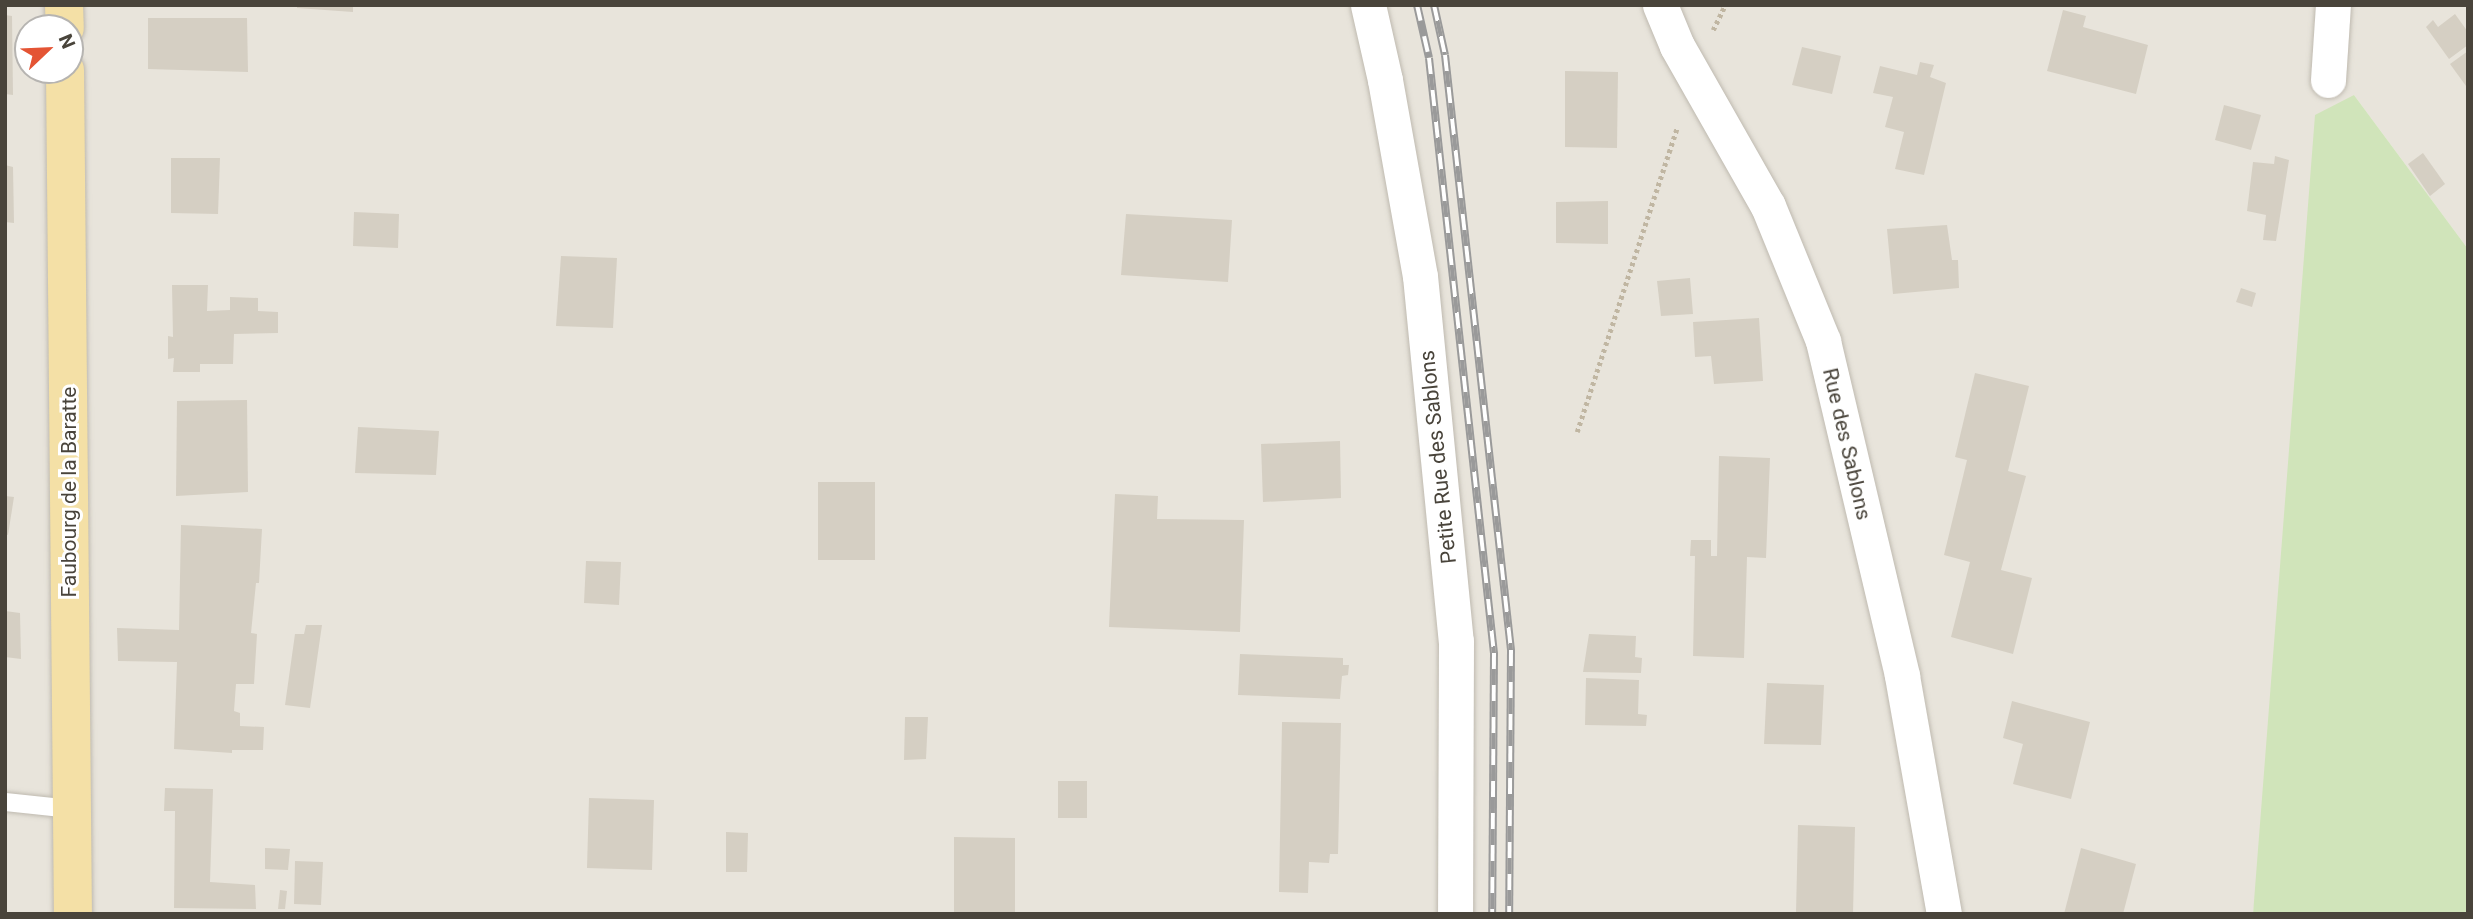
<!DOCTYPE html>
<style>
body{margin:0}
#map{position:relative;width:2473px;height:919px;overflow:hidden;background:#f5f2ed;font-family:Roboto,sans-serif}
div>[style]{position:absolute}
.residential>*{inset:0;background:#e8e4db}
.green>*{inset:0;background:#d0e4ba}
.building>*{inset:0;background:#d5cfc3}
.path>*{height:4.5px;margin-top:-2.25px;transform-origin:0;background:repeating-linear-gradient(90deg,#c0b6a2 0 3.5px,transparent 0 7px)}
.roads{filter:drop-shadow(0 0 2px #bfbab0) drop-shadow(0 0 2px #bfbab0)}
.lane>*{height:18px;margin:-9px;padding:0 9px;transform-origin:9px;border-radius:9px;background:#fff}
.street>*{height:35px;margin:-17.5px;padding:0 17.5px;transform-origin:17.5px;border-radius:17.5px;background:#fff}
.primary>*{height:38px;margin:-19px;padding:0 19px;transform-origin:19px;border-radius:19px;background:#f4e0a6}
.rail>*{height:8px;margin-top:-4px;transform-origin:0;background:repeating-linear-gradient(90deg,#fff 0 16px,#9a9a9a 0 32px);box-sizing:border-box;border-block:2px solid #9a9a9a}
span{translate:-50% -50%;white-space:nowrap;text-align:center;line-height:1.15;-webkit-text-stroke:6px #fff;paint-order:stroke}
.street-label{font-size:21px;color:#49443b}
.frame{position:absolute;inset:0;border:7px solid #49443b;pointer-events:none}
.north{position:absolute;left:14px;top:14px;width:70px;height:70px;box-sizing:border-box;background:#fff;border:2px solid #b6b4b1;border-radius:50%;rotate:67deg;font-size:19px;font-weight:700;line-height:28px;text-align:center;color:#49443b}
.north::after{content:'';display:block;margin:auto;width:24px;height:32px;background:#e45434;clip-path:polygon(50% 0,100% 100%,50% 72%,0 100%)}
</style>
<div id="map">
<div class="residential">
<div style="clip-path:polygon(evenodd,5px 5px,2468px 5px,2468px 249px,2354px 95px,2253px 914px,5px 914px,5px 5px,28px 28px,70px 28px,70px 70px,28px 70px,28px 28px)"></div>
</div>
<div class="green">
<div style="clip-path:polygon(2354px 95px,2468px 249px,2468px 914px,2253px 914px,2315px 115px)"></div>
</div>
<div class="building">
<div style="clip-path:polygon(297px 5px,353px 5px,353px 12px,297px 8px)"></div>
<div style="clip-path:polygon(2063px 10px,2086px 16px,2083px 27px,2148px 45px,2136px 94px,2047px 71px)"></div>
<div style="clip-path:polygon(2455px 14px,2468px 32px,2468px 45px,2449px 59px,2426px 27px,2433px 20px,2438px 27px)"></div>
<div style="clip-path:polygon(5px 15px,12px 16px,13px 95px,5px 94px)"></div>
<div style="clip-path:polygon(148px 18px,247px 18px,248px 72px,148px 69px)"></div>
<div style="clip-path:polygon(1802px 47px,1841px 56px,1832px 94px,1792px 85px)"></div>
<div style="clip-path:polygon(2468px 51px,2468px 84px,2466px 86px,2450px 64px)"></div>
<div style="clip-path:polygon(1920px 62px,1934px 65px,1930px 77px,1946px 83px,1924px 175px,1895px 169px,1904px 132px,1885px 127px,1893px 97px,1873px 93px,1880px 66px,1917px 75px)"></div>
<div style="clip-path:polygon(1565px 71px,1618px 72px,1617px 148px,1565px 147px)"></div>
<div style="clip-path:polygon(2224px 105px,2261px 115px,2251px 150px,2215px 140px)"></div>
<div style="clip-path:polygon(2423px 153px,2445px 184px,2430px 196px,2408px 164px)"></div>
<div style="clip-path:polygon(2275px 156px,2289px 160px,2276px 241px,2263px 240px,2266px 215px,2247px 211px,2253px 162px,2274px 164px)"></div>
<div style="clip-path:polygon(171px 158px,220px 158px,218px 214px,171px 213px)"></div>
<div style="clip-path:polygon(5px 165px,13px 167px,14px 223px,5px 222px)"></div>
<div style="clip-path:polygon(1608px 201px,1608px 244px,1556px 243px,1556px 202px)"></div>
<div style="clip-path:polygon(354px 212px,399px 214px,398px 248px,353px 246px)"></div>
<div style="clip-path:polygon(1126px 214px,1232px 220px,1228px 282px,1121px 275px)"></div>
<div style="clip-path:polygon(1947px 225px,1952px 260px,1958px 260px,1959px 288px,1893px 294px,1887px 229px)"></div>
<div style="clip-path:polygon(561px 256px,617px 258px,613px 328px,556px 326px)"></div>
<div style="clip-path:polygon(1690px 278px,1693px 314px,1661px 316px,1657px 281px)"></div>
<div style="clip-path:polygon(172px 285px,208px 285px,207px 311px,230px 310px,230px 297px,258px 298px,258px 311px,278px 312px,278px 333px,234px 334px,233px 364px,200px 364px,200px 372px,173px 372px,174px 358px,168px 359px,168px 336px,173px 337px)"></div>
<div style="clip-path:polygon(2241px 288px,2256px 293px,2252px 307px,2236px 302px)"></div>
<div style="clip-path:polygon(1759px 318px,1763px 381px,1714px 384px,1711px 356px,1695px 357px,1693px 322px)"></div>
<div style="clip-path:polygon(1975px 373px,2029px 386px,2008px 471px,2026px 476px,2001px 570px,2032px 578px,2013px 654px,1951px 637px,1970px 562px,1944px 555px,1967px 460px,1955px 457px)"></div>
<div style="clip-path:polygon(247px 400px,248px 492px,176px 496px,177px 401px)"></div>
<div style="clip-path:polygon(358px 427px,439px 431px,436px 475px,355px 473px)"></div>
<div style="clip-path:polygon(1340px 441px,1341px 498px,1263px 502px,1261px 444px)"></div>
<div style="clip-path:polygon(1719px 456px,1770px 458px,1766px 558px,1747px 557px,1744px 658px,1693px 656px,1695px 556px,1690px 556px,1691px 540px,1711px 540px,1711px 556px,1717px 556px)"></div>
<div style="clip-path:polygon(818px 482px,875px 482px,875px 560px,818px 560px)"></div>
<div style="clip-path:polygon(1115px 494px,1158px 496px,1157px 519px,1244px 520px,1240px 632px,1109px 627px)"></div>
<div style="clip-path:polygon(5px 496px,14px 497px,8px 535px,5px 534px)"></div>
<div style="clip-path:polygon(181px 525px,262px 529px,259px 583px,256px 583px,251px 633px,257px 634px,254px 684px,236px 684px,234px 711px,240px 713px,240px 726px,264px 727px,263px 750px,232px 750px,232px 753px,174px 749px,177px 662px,118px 661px,117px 628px,179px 630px)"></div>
<div style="clip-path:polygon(586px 561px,621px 562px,619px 605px,584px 603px)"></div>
<div style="clip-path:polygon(5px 611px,20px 613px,21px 659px,5px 657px)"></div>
<div style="clip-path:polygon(306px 625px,322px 625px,310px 708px,285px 705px,295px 634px,304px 634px)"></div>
<div style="clip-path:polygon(1589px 634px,1636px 636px,1635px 657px,1642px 658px,1641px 673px,1583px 672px)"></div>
<div style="clip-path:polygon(1240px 654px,1343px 658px,1343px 665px,1349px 665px,1348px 675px,1342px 676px,1340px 699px,1238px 695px)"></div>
<div style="clip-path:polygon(1586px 678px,1639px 680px,1638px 714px,1647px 715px,1646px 726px,1585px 725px)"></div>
<div style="clip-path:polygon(1767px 683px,1824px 685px,1821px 745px,1764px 744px)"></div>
<div style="clip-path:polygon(2012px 701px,2090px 722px,2071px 799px,2013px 784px,2023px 744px,2003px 738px)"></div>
<div style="clip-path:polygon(905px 717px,928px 717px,926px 759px,904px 760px)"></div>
<div style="clip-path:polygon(1282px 722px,1341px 723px,1338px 854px,1330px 854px,1329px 863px,1309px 862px,1308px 893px,1279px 892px)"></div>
<div style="clip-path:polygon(1058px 781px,1087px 781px,1087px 818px,1058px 818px)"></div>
<div style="clip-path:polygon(165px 788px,213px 789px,210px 882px,255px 885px,256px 909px,174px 908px,175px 811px,164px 811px)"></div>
<div style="clip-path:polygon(589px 798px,654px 800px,652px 870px,587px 868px)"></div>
<div style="clip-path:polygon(1798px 825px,1855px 827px,1853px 914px,1796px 913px)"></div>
<div style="clip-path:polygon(726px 832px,748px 833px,747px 872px,726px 872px)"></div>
<div style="clip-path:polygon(954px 837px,1015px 838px,1015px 914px,954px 914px)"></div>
<div style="clip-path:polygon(265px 848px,290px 849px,288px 870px,265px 869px)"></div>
<div style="clip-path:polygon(2081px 848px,2136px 864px,2123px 914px,2064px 914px)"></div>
<div style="clip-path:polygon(295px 861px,323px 862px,321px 905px,294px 904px)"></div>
<div style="clip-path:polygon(280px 890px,287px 891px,285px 909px,278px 909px)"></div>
</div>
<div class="path">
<div style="left:1713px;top:30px;width:28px;rotate:-64deg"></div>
<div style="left:1577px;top:432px;width:321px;rotate:-71.8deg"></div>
</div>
<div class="roads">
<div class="lane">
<div style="left:5px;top:802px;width:67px;rotate:6deg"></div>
</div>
<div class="street">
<div style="left:1368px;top:5px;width:77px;rotate:77.2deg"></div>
<div style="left:1385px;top:80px;width:199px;rotate:79.9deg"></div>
<div style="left:1420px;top:276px;width:367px;rotate:84.4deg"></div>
<div style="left:1456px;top:641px;width:273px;rotate:90.2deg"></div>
<div style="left:1660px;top:5px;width:44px;rotate:67.5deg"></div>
<div style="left:1677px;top:46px;width:184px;rotate:60.4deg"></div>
<div style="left:1768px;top:206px;width:146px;rotate:67.8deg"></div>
<div style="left:1823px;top:341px;width:344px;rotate:76.7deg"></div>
<div style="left:1902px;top:676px;width:242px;rotate:80deg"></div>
<div style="left:2328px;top:80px;width:75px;rotate:-86.2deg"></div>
</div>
<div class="primary">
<div style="left:64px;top:5px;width:23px;rotate:88deg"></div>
<div style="left:65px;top:70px;width:844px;rotate:89.46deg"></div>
</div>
</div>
<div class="rail">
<div style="left:1417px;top:5px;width:54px;rotate:77.2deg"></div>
<div style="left:1429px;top:58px;width:599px;rotate:83.77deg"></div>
<div style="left:1494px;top:653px;width:261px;rotate:90.4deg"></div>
<div style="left:1434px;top:5px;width:51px;rotate:77.6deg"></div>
<div style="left:1445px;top:55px;width:599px;rotate:83.67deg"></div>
<div style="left:1511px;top:650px;width:264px;rotate:90.4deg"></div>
</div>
<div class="street-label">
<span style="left:1847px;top:444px;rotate:77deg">Rue des Sablons</span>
<span style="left:1438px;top:457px;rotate:-96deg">Petite Rue des Sablons</span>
<span style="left:69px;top:492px;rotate:-90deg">Faubourg de la Baratte</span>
</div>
<div class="frame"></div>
<div class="north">N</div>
</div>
